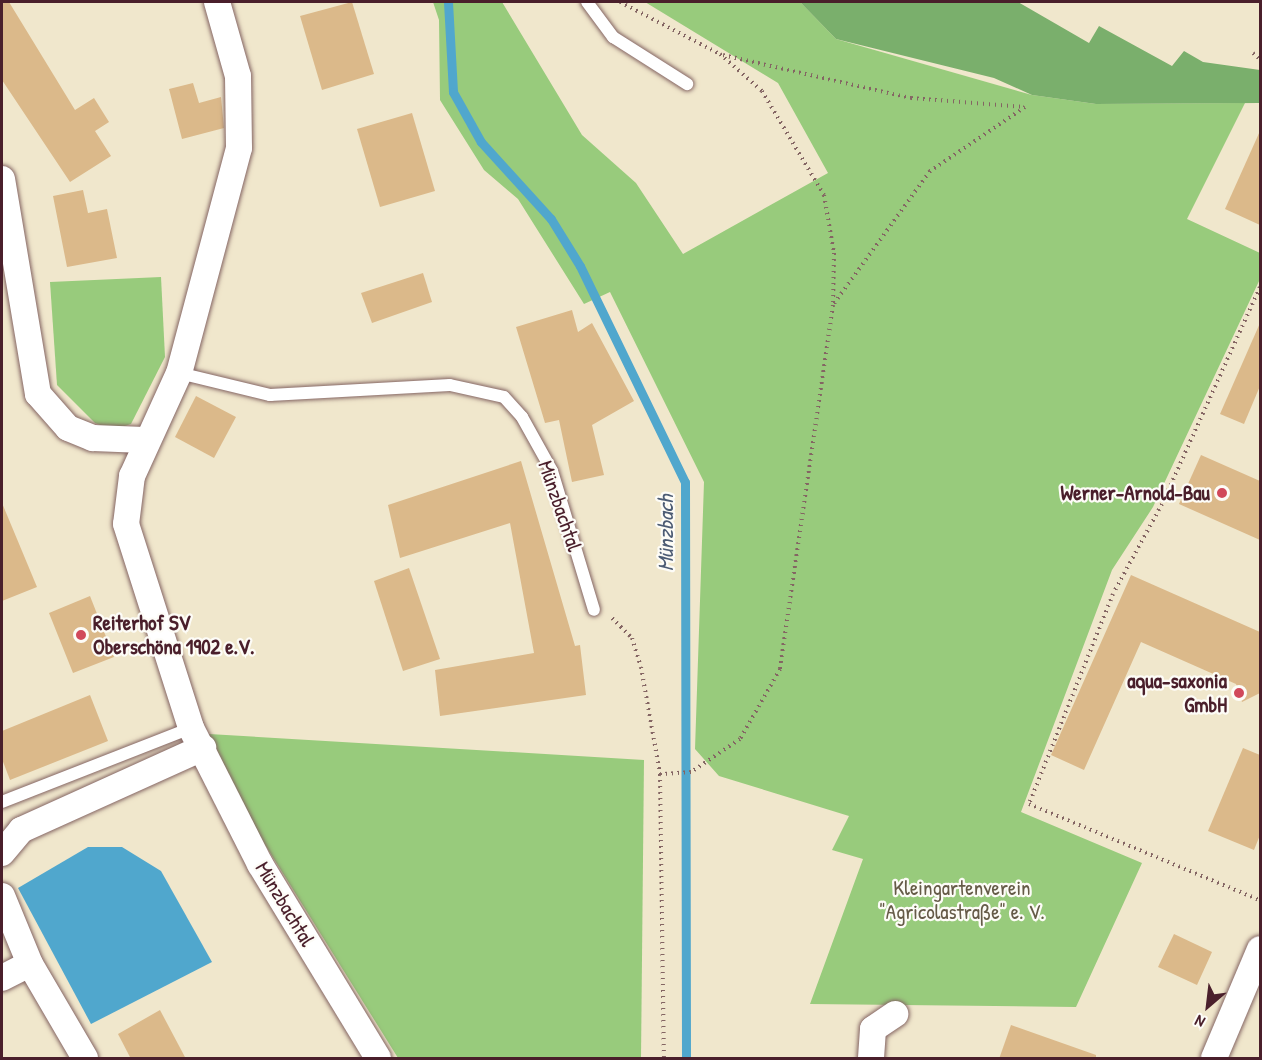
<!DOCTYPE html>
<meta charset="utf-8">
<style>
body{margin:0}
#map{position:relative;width:1262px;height:1060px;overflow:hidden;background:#f0e7cc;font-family:"Patrick Hand",sans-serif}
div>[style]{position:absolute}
.green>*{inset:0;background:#98cb7c}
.forest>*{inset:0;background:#7aaf6c}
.water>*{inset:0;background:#50a7cd}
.stream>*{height:9px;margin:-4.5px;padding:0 4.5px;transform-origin:4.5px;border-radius:4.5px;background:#50a7cd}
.building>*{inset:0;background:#dbb98a}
.path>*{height:4px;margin-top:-2px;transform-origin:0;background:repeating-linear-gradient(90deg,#846563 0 1.5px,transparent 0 6px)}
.roads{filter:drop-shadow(0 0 2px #846563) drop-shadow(0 0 2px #846563)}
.service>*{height:12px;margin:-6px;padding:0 6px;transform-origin:6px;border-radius:6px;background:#fff}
.minor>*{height:26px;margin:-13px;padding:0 13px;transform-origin:13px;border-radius:13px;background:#fff}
.dots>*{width:16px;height:16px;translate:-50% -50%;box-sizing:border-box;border:3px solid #fdfcf7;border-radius:50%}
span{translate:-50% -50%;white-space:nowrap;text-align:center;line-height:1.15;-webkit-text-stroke:4.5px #fdfcf7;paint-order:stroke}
.poi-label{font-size:21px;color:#4a1f2b;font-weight:700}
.right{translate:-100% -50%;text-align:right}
.left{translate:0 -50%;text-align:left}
.street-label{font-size:21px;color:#4a1f2b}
.park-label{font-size:21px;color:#655b47}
.water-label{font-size:22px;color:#4d5c74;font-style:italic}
.frame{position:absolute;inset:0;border:3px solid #4a1f2b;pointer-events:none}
.north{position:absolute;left:1178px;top:976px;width:60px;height:60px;-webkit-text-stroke:4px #fdfcf7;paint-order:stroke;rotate:208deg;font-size:16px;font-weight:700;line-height:24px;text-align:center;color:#4a1f2b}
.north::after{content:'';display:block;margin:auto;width:21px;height:27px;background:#4a1f2b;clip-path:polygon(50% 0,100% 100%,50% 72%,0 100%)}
</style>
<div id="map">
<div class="green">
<div style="clip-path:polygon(433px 2px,502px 2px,582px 135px,636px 183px,683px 254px,828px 173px,778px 83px,645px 2px,800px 2px,836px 39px,1032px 95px,1096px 104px,1245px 103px,1187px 219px,1260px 253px,1260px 279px,1153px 507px,1112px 570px,1021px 812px,1142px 863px,1076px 1007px,810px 1004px,863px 859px,832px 850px,849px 816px,719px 776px,695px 749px,704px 482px,610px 292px,584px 304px,518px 199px,484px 170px,440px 100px,439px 20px)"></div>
<div style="clip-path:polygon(161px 277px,165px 357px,131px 424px,113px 430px,95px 423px,57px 385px,50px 282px)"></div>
<div style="clip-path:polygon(209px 734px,644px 760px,641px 1058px,398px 1058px,259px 835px)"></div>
</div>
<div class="forest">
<div style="clip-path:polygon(800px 2px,1018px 2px,1089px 43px,1099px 26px,1172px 66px,1184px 51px,1203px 62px,1260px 70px,1260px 103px,1096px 104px,1032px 95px,994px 78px,836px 39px)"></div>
</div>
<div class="water">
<div style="clip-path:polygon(88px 847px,122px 847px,161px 871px,212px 962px,91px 1024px,18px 888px)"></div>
</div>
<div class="stream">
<div style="left:448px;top:2px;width:90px;rotate:86.8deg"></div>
<div style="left:453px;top:92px;width:57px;rotate:60.8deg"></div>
<div style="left:481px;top:142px;width:104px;rotate:47.7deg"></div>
<div style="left:551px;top:219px;width:55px;rotate:58.3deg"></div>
<div style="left:580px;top:266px;width:240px;rotate:64.1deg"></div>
<div style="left:685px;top:482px;width:576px;rotate:89.9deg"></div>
</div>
<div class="building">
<div style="clip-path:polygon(2px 2px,9px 2px,75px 110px,94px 98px,109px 122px,95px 131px,111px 156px,70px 182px,2px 80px)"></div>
<div style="clip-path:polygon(352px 2px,374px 74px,322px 90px,300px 16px)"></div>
<div style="clip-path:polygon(193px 83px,199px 103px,221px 97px,224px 128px,182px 139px,169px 89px)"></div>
<div style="clip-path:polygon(412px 113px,435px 191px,380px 207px,357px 129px)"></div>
<div style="clip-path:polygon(1260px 131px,1260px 225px,1225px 209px)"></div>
<div style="clip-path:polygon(83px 190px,88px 213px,107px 209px,117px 258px,67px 267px,53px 196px)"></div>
<div style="clip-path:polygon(423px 273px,432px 302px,372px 323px,361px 293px)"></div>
<div style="clip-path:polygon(572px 310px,578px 332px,592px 323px,634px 401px,592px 425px,604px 475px,572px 482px,559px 420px,545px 423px,516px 327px)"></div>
<div style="clip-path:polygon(1260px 323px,1260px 386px,1244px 424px,1220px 414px)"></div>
<div style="clip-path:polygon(196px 396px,236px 417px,214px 458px,175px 437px)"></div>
<div style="clip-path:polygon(1201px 455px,1260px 481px,1260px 540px,1179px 504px)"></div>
<div style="clip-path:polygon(521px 461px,575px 646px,580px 645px,586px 695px,440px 716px,435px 670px,534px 653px,510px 523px,400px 558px,388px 505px)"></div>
<div style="clip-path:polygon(2px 503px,37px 587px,2px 601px)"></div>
<div style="clip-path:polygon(409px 568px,440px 659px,403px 671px,374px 581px)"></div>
<div style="clip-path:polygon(1131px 575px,1260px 632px,1260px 693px,1242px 702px,1236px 684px,1141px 642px,1084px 770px,1051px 755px)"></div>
<div style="clip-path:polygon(90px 596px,114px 657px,73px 673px,49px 613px)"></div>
<div style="clip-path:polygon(90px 695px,108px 741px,10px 780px,2px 759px,2px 731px)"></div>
<div style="clip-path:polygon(1243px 748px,1260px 755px,1260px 835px,1254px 850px,1208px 831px)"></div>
<div style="clip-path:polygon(1174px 934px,1212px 952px,1197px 985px,1158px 967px)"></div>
<div style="clip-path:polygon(160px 1010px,186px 1059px,131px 1059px,118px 1034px)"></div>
<div style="clip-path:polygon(1011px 1025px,1096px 1055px,1096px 1059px,999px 1059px)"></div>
</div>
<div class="path">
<div style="left:620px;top:2px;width:113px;rotate:27.5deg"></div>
<div style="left:720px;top:54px;width:56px;rotate:41.4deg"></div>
<div style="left:762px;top:91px;width:121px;rotate:59.2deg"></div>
<div style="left:824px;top:195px;width:59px;rotate:80.2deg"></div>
<div style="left:834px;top:253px;width:52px;rotate:91.1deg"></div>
<div style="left:833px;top:305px;width:368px;rotate:98.3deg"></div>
<div style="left:780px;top:669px;width:81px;rotate:119.7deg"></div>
<div style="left:740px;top:739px;width:59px;rotate:146deg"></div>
<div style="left:691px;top:772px;width:31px;rotate:176deg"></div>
<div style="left:1253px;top:53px;width:9px;rotate:41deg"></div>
<div style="left:723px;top:55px;width:193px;rotate:12.9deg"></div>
<div style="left:911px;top:98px;width:114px;rotate:4.5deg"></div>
<div style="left:1025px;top:107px;width:115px;rotate:146deg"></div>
<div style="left:930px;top:171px;width:165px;rotate:125.9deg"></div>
<div style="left:1260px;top:287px;width:238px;rotate:114.3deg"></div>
<div style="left:1162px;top:504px;width:102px;rotate:118.6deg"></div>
<div style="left:1113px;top:594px;width:226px;rotate:111.8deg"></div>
<div style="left:1029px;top:804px;width:250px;rotate:22.6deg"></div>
<div style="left:612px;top:618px;width:28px;rotate:45deg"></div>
<div style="left:632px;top:638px;width:30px;rotate:73deg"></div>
<div style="left:641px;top:667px;width:109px;rotate:79.9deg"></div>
<div style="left:660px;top:774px;width:284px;rotate:89.2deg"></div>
</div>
<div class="roads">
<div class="service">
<div style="left:587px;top:2px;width:44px;rotate:53.4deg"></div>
<div style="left:613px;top:37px;width:88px;rotate:32.4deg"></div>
<div style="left:179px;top:373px;width:94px;rotate:13.6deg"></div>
<div style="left:270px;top:395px;width:180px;rotate:-3.2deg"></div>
<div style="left:450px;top:385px;width:55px;rotate:12.5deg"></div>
<div style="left:504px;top:397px;width:27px;rotate:48deg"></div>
<div style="left:522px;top:417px;width:62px;rotate:60.9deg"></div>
<div style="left:552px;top:471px;width:145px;rotate:73.2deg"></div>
<div style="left:2px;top:802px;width:203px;rotate:-21.4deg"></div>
</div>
<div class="minor">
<div style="left:217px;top:2px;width:77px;rotate:74.2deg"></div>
<div style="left:238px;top:76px;width:72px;rotate:89.2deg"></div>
<div style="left:239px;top:148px;width:233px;rotate:104.9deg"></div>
<div style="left:179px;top:373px;width:113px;rotate:114.5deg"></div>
<div style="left:132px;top:476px;width:48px;rotate:97.1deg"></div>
<div style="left:126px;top:524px;width:214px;rotate:72.3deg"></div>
<div style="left:191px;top:728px;width:153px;rotate:63.1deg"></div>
<div style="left:260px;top:864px;width:227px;rotate:58.7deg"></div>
<div style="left:2px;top:179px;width:218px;rotate:80.5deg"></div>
<div style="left:38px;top:394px;width:45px;rotate:48.6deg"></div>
<div style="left:68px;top:428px;width:27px;rotate:22deg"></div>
<div style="left:93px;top:438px;width:51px;rotate:2.2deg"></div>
<div style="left:2px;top:853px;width:30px;rotate:-50deg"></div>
<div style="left:21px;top:830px;width:200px;rotate:-24.3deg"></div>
<div style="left:2px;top:896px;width:74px;rotate:67.6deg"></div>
<div style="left:30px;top:964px;width:109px;rotate:59.7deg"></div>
<div style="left:2px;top:978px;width:31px;rotate:-27deg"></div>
<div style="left:871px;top:1058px;width:29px;rotate:-86deg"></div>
<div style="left:873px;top:1029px;width:27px;rotate:-34deg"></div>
<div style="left:1214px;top:1058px;width:118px;rotate:-67.1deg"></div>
</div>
</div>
<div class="dots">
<div style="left:1222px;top:493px;background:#d1495b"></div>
<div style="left:81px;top:635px;background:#d1495b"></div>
<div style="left:1239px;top:693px;background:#d1495b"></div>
</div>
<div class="poi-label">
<span class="right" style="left:1210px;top:493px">Werner-Arnold-Bau</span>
<span class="left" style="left:93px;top:635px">Reiterhof SV<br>Oberschöna 1902 e.V.</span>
<span class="right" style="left:1227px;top:693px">aqua-saxonia<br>GmbH</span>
</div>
<div class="street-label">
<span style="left:560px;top:506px;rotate:71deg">Münzbachtal</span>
<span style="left:285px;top:904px;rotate:59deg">Münzbachtal</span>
</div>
<div class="park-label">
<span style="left:962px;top:900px">Kleingartenverein<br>"Agricolastraße" e. V.</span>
</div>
<div class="water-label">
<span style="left:666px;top:533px;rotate:-90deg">Münzbach</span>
</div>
<div class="frame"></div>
<div class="north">N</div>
</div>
